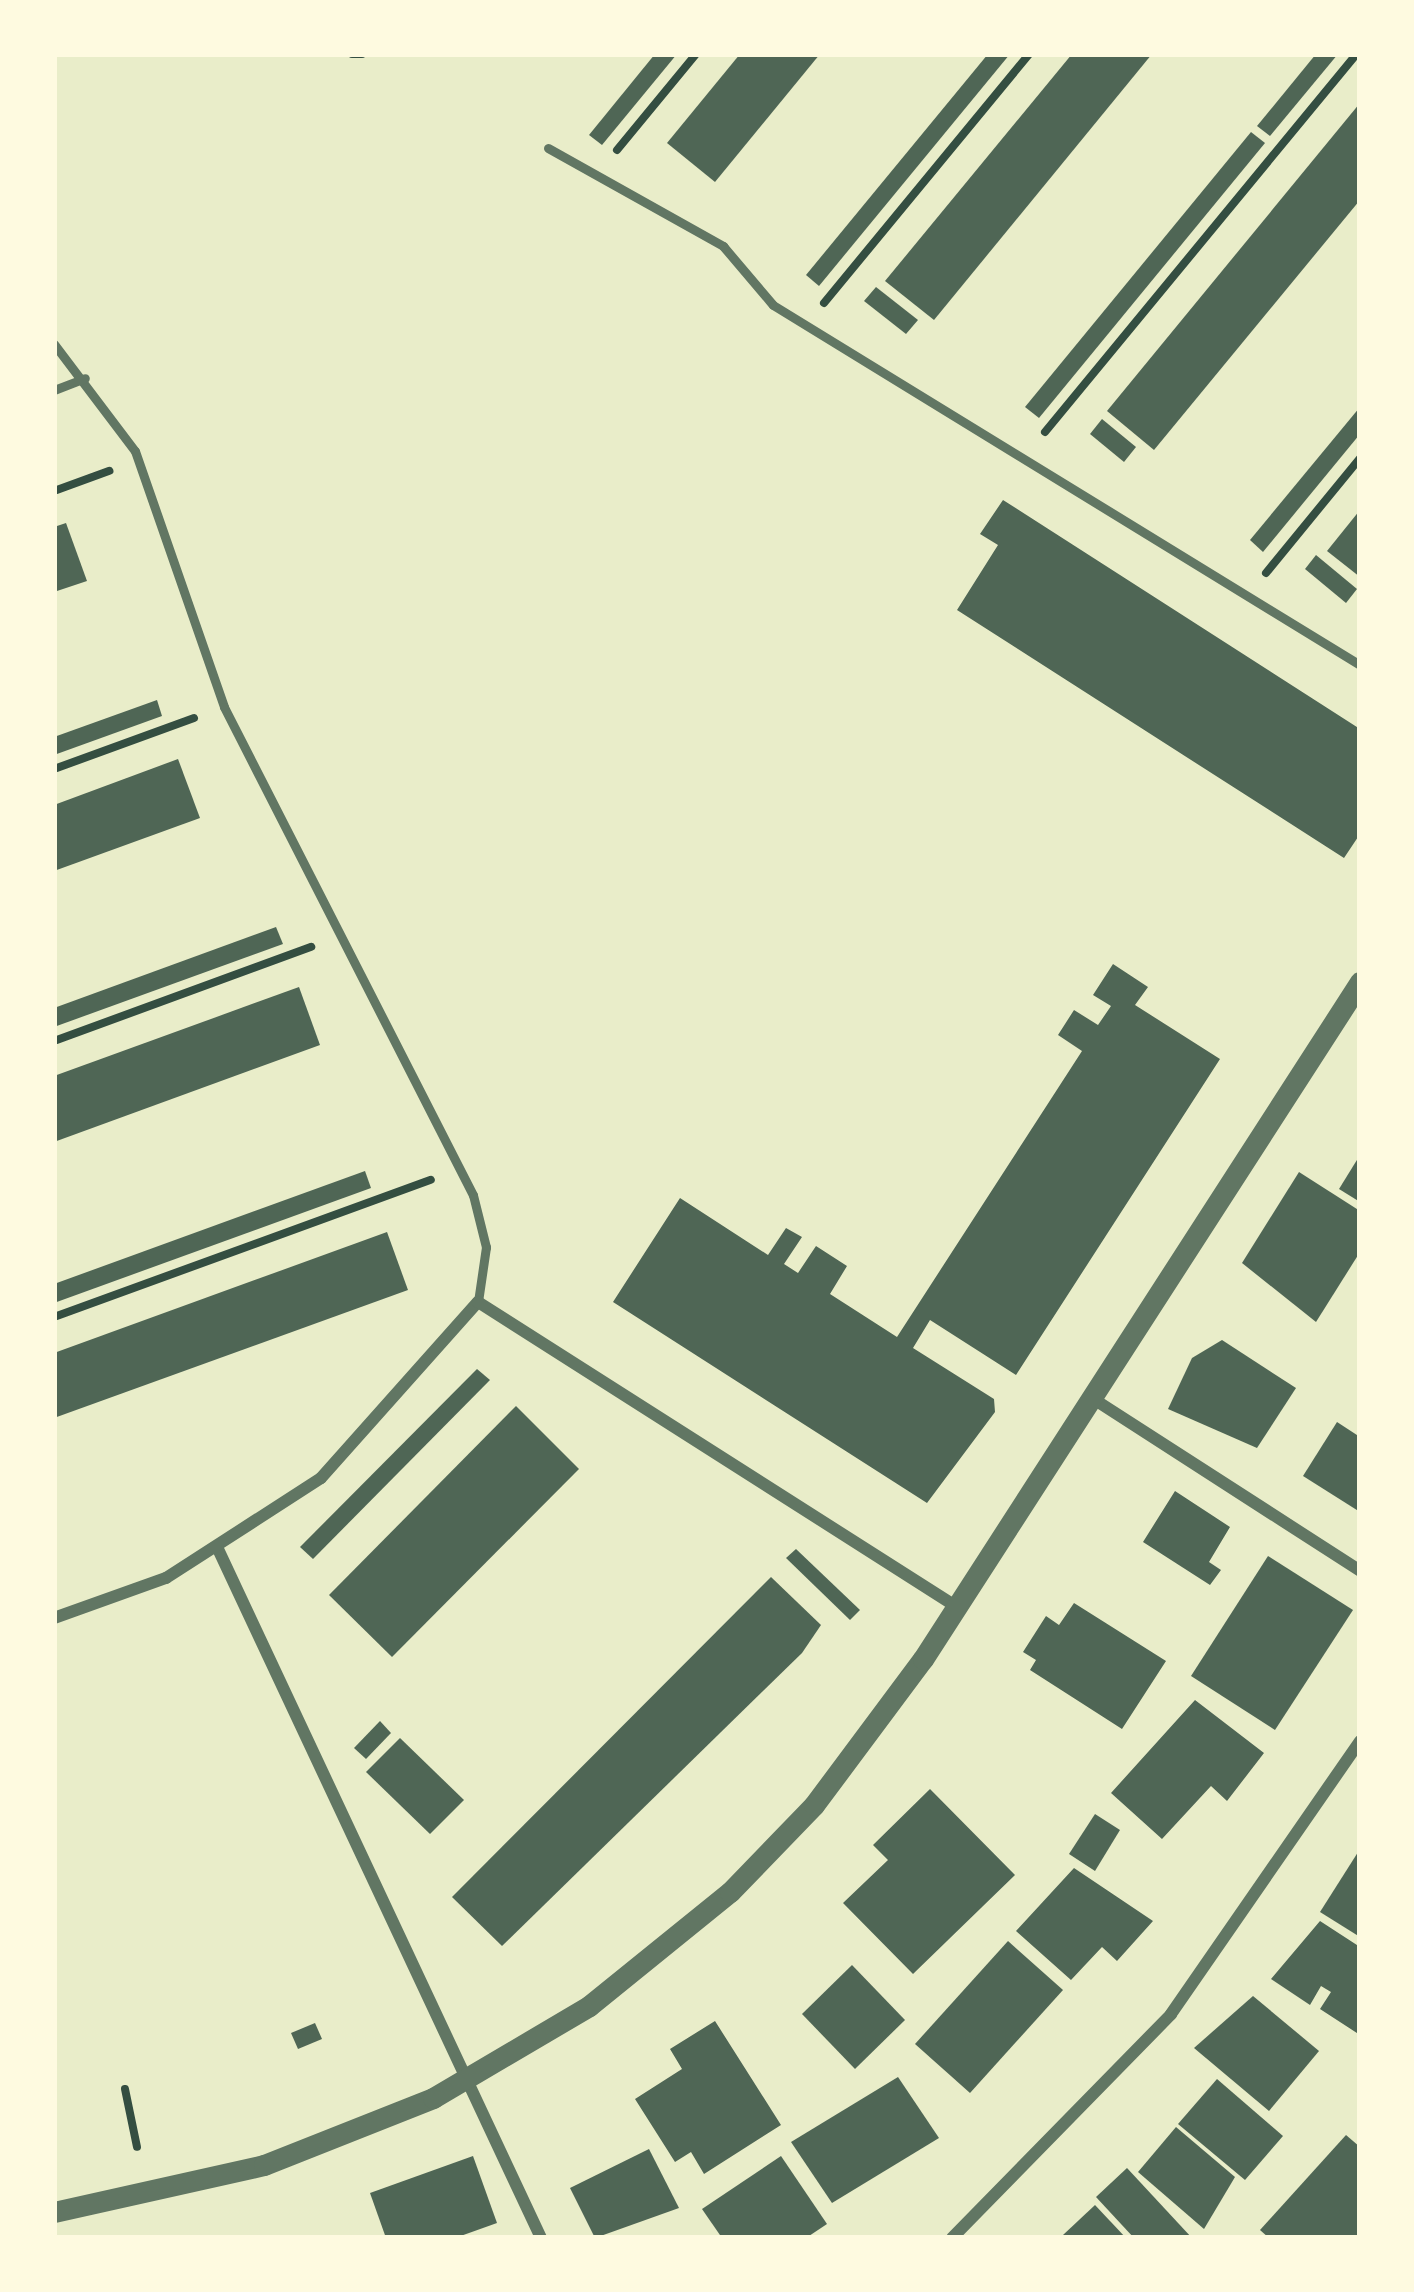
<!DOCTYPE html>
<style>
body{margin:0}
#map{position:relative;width:1414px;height:2292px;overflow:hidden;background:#e9edc9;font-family:"Public Sans",sans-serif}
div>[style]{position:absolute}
.building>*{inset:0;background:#4f6655}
.path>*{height:8px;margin:-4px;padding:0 4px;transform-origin:4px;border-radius:4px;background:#344e41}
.service>*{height:9px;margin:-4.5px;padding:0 4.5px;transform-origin:4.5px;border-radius:4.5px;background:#617663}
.minor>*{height:12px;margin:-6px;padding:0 6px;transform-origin:6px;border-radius:6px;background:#617663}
.tertiary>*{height:21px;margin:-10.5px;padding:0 10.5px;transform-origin:10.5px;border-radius:10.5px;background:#617663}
span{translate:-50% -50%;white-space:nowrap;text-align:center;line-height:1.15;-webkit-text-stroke:9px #fefae0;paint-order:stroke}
.frame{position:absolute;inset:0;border:57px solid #fefae0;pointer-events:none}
</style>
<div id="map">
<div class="building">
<div style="clip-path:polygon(655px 54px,677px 54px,602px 145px,589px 135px)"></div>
<div style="clip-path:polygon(740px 54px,820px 54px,715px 182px,667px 143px)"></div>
<div style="clip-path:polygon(988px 54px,1010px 54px,819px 286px,806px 275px)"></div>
<div style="clip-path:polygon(1072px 54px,1152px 54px,934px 320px,885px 281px)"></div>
<div style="clip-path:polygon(1316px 54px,1338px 54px,1270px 136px,1257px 126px)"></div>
<div style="clip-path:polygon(1360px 103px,1360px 200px,1154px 450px,1107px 411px)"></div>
<div style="clip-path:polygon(1251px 132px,1265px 143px,1039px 418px,1025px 407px)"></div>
<div style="clip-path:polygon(876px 287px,918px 320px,906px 334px,864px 301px)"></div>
<div style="clip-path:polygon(1360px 407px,1360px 434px,1263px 552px,1250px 540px)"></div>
<div style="clip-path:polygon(1102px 419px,1136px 447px,1124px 462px,1090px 434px)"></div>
<div style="clip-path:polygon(1003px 500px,1360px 729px,1360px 834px,1344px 858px,957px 610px,998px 545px,980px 534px)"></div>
<div style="clip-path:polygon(1360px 510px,1360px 577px,1327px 551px)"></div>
<div style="clip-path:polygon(66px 523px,87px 581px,54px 592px,54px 527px)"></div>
<div style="clip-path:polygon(1316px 555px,1357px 589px,1346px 603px,1305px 569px)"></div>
<div style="clip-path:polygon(157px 700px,162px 716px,54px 755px,54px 737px)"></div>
<div style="clip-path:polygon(178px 759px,200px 818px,54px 871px,54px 805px)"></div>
<div style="clip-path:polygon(276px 927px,283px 944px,54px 1027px,54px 1008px)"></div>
<div style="clip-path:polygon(1113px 964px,1148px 987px,1135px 1005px,1220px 1059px,1016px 1375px,930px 1320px,913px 1348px,994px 1399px,995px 1412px,927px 1503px,613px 1302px,680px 1198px,768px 1255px,786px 1228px,802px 1237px,784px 1264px,798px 1273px,816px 1246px,847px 1266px,830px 1294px,897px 1337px,1082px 1051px,1058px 1035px,1074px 1010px,1098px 1025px,1111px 1006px,1093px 995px)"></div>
<div style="clip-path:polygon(299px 987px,320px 1045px,54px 1142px,54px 1076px)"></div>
<div style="clip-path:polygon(1360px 1155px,1360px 1202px,1339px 1189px)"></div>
<div style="clip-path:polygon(365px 1171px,371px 1188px,54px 1303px,54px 1284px)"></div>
<div style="clip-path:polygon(1299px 1172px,1360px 1211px,1360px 1252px,1316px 1322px,1242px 1263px)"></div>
<div style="clip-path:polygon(387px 1232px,408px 1290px,54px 1418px,54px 1353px)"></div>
<div style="clip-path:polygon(1222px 1340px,1296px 1388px,1257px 1448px,1168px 1409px,1192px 1358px)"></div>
<div style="clip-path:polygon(477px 1369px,490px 1380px,313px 1559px,300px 1547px)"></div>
<div style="clip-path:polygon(516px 1406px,579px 1469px,392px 1657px,329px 1595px)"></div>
<div style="clip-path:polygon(1337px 1422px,1360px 1437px,1360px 1512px,1303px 1476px)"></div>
<div style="clip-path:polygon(1175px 1491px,1230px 1527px,1209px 1562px,1221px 1570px,1210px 1585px,1143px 1542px)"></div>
<div style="clip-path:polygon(796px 1549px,860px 1610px,850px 1620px,786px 1558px)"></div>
<div style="clip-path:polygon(1268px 1556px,1353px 1610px,1275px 1730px,1191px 1676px)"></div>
<div style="clip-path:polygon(771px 1577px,821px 1625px,802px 1653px,502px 1946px,452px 1897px)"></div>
<div style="clip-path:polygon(1074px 1603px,1166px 1661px,1122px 1729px,1030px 1670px,1036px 1660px,1023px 1652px,1046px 1616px,1059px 1625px)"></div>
<div style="clip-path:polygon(1195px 1700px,1264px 1753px,1227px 1801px,1211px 1786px,1162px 1839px,1111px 1793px)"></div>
<div style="clip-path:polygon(380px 1721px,391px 1733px,366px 1759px,354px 1748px)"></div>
<div style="clip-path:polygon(400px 1738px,464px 1800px,430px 1834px,366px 1772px)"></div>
<div style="clip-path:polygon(930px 1789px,1015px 1875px,913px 1974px,843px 1903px,888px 1860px,873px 1845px)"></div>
<div style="clip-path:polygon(1095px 1814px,1120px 1830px,1095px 1871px,1069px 1854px)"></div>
<div style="clip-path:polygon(1360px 1849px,1360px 1937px,1320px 1912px)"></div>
<div style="clip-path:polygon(1074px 1868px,1153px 1921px,1117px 1961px,1102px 1947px,1071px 1980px,1016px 1931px)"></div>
<div style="clip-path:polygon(1320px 1921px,1360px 1947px,1360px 2035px,1320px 2009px,1331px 1992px,1321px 1986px,1310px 2005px,1271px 1979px)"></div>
<div style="clip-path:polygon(1008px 1941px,1063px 1990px,970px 2093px,915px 2044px)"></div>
<div style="clip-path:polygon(852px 1965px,905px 2020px,855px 2069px,802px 2014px)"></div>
<div style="clip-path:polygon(1253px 1996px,1319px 2051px,1269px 2111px,1194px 2048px)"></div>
<div style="clip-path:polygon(715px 2021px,781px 2125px,704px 2174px,691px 2152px,675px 2162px,635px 2099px,682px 2069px,670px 2049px)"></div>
<div style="clip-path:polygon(315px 2023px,322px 2039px,298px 2049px,291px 2033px)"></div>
<div style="clip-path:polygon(898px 2077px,939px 2138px,832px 2203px,791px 2142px)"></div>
<div style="clip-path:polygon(1217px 2079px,1283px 2136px,1245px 2180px,1178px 2124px)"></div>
<div style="clip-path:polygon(1176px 2127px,1235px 2177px,1204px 2229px,1138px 2172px)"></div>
<div style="clip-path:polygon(1346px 2135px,1360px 2147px,1360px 2238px,1269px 2238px,1260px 2230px)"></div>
<div style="clip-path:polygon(649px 2149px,679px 2208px,595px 2238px,570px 2188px)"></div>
<div style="clip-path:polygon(473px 2156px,497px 2223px,455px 2238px,386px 2238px,370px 2193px)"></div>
<div style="clip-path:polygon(781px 2156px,827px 2224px,806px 2238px,722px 2238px,702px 2209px)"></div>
<div style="clip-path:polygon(1127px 2168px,1192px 2238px,1134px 2238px,1096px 2197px)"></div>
<div style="clip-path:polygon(1095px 2205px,1126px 2238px,1063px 2235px)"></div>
</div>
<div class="path">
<div style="left:352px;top:54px;width:10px"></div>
<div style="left:617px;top:150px;width:124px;rotate:-50.5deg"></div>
<div style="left:824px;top:303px;width:323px;rotate:-50.5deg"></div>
<div style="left:1045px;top:432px;width:490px;rotate:-50.5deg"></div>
<div style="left:54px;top:491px;width:59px;rotate:-20deg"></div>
<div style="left:1266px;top:573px;width:149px;rotate:-50.7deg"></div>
<div style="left:54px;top:769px;width:149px;rotate:-20deg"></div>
<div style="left:54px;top:1041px;width:274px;rotate:-20.1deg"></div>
<div style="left:54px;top:1317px;width:401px;rotate:-20deg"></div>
<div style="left:125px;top:2089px;width:59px;rotate:78.3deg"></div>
</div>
<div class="service">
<div style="left:548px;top:148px;width:201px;rotate:29.2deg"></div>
<div style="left:723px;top:246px;width:77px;rotate:49.7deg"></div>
<div style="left:773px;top:305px;width:689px;rotate:31.52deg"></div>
<div style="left:54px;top:344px;width:134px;rotate:52.9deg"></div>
<div style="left:135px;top:451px;width:271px;rotate:70.8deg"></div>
<div style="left:224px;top:707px;width:548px;rotate:62.97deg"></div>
<div style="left:473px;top:1195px;width:54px;rotate:76deg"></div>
<div style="left:486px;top:1247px;width:56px;rotate:98.3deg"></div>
<div style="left:54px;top:390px;width:33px;rotate:-21deg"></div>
</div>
<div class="minor">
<div style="left:1092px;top:1398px;width:319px;rotate:32.8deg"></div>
<div style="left:218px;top:1549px;width:761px;rotate:64.88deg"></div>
<div style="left:54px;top:1618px;width:119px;rotate:-19.7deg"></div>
<div style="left:166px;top:1578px;width:184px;rotate:-32.8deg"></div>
<div style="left:321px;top:1478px;width:236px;rotate:-48.3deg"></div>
<div style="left:478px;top:1302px;width:568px;rotate:32.49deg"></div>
<div style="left:952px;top:2238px;width:313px;rotate:-45.6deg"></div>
<div style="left:1171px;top:2014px;width:332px;rotate:-55.3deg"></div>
</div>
<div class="tertiary">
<div style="left:54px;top:2212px;width:215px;rotate:-12.6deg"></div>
<div style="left:264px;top:2165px;width:182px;rotate:-21.6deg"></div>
<div style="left:433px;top:2098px;width:181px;rotate:-30.5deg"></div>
<div style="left:589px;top:2006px;width:181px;rotate:-39deg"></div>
<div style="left:730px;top:1892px;width:121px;rotate:-46deg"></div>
<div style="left:814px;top:1805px;width:182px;rotate:-53.3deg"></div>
<div style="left:923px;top:1659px;width:806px;rotate:-57.16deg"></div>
</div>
<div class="frame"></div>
</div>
